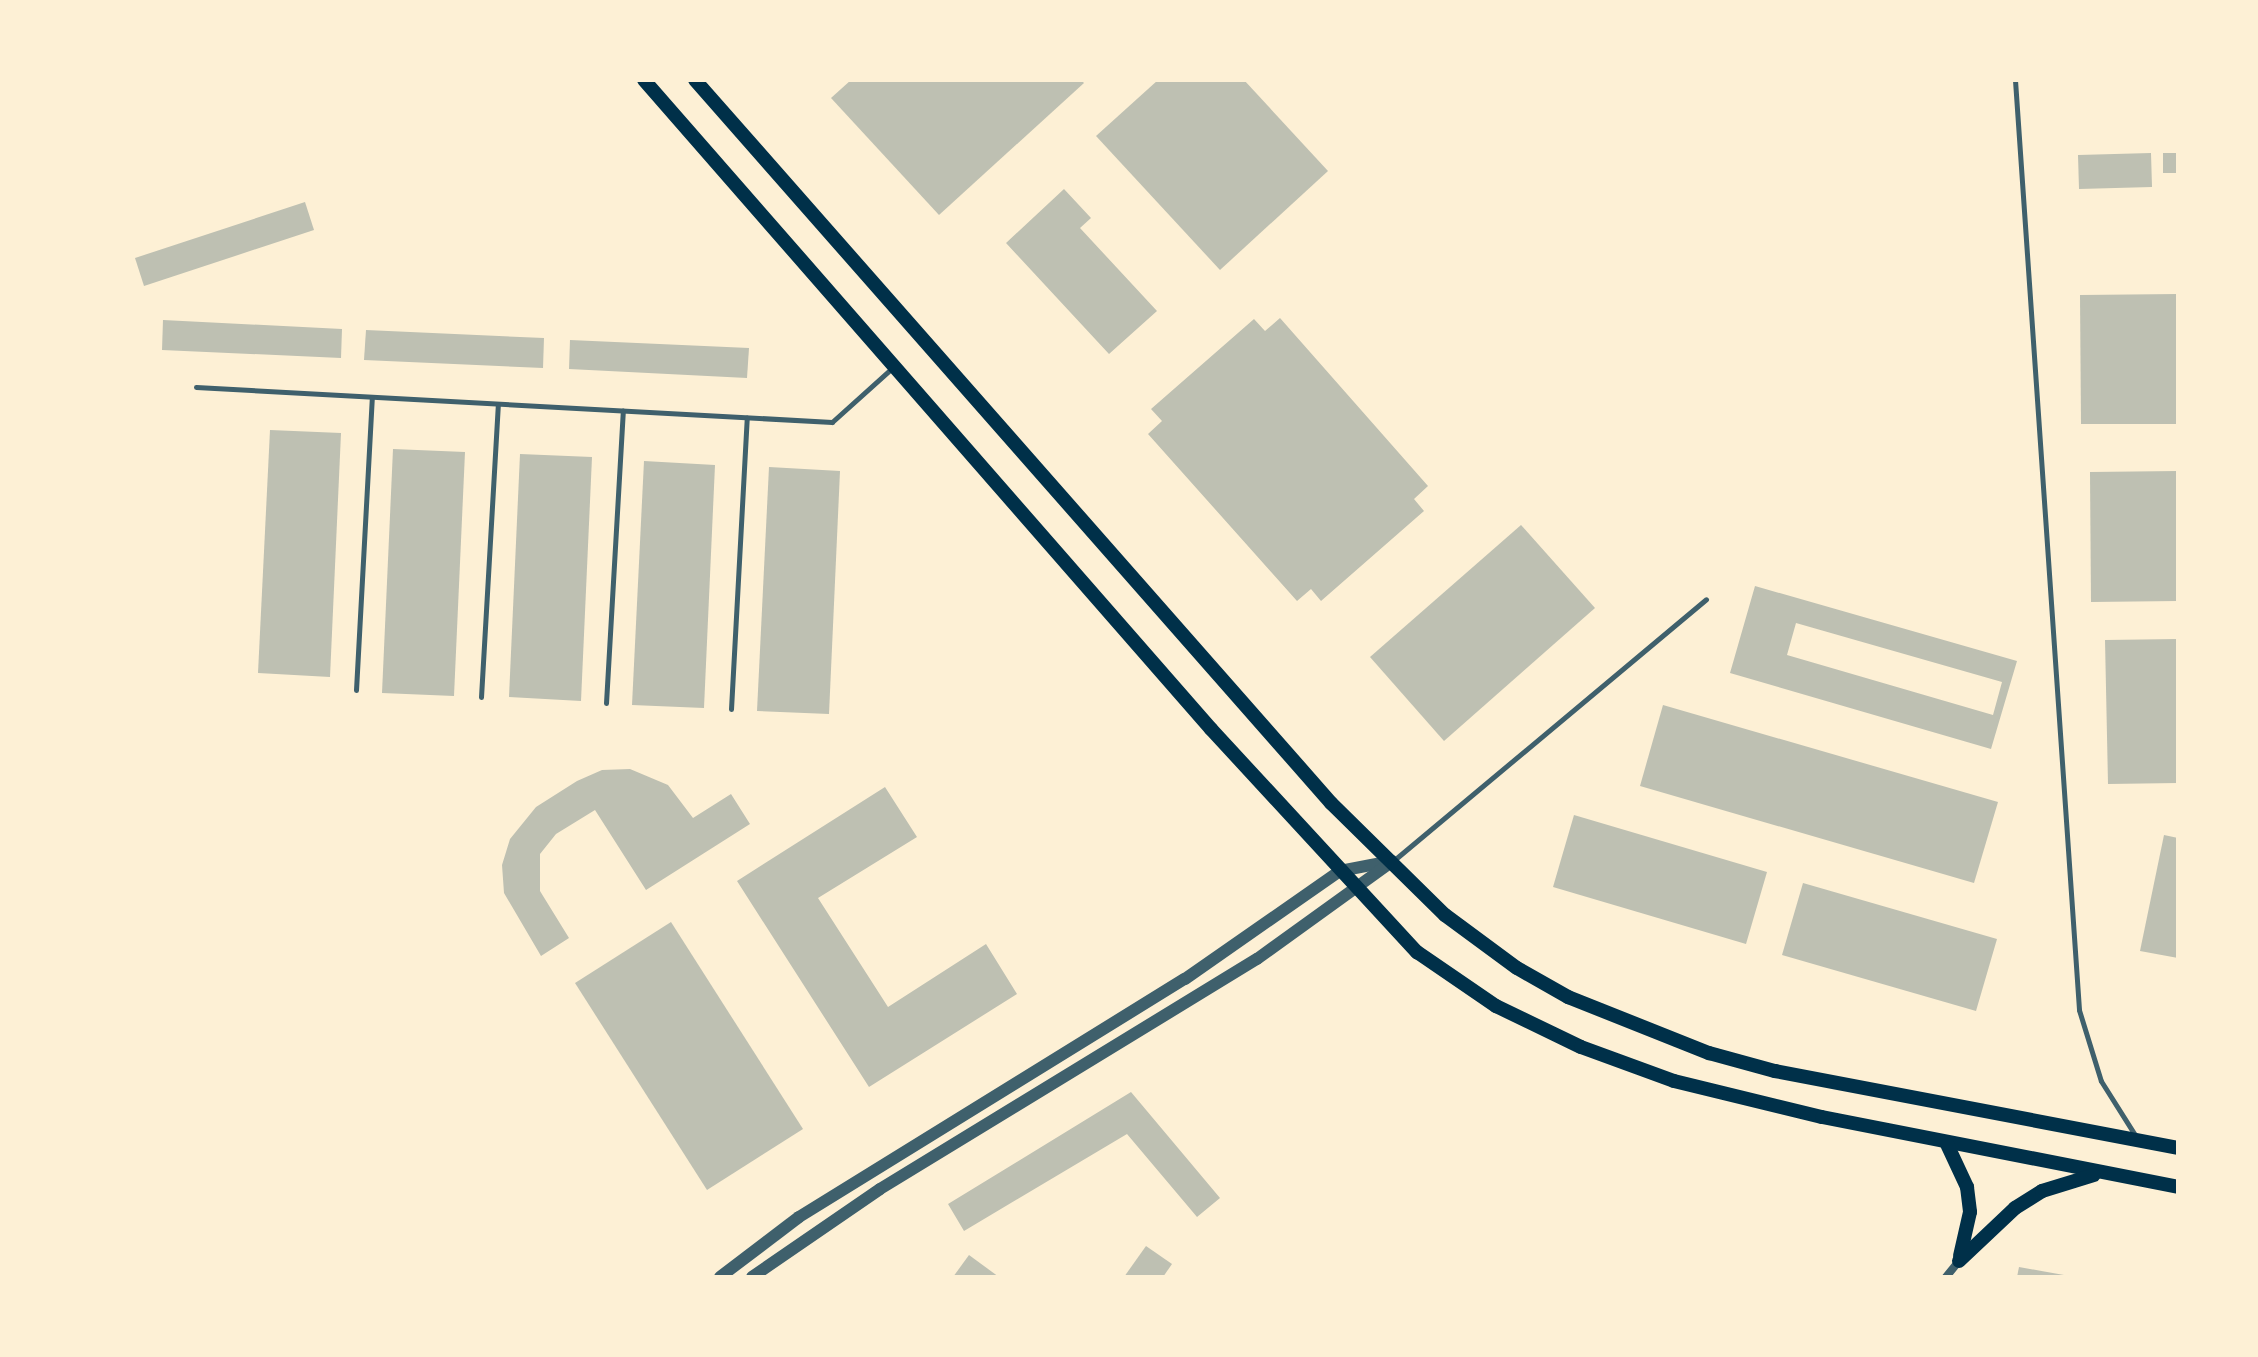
<!DOCTYPE html>
<style>
body{margin:0}
#map{position:relative;width:2258px;height:1357px;overflow:hidden;background:#fdf0d5;font-family:"Libre Baskerville",serif}
div>[style]{position:absolute}
.building>*{inset:0;background:#bec0b2}
.service>*{height:5px;margin:-2.5px;padding:0 2.5px;transform-origin:2.5px;border-radius:2.5px;background:#3f606c}
.minor>*{height:8px;margin:-4px;padding:0 4px;transform-origin:4px;border-radius:4px;background:#3f606c}
.tertiary>*{height:12px;margin:-6px;padding:0 6px;transform-origin:6px;border-radius:6px;background:#3f606c}
.secondary>*{height:14px;margin:-7px;padding:0 7px;transform-origin:7px;border-radius:7px;background:#003049}
span{translate:-50% -50%;white-space:nowrap;text-align:center;line-height:1.15;-webkit-text-stroke:6px #fdf0d5;paint-order:stroke}
.frame{position:absolute;inset:0;border:82px solid #fdf0d5;pointer-events:none}
</style>
<div id="map">
<div class="building">
<div style="clip-path:polygon(851px 80px,1081px 80px,1084px 83px,939px 215px,831px 98px)"></div>
<div style="clip-path:polygon(1158px 80px,1244px 80px,1328px 171px,1220px 270px,1096px 136px)"></div>
<div style="clip-path:polygon(2151px 153px,2152px 187px,2079px 189px,2078px 155px)"></div>
<div style="clip-path:polygon(2163px 153px,2178px 153px,2178px 173px,2163px 173px)"></div>
<div style="clip-path:polygon(1064px 189px,1091px 218px,1080px 228px,1157px 311px,1109px 354px,1006px 243px)"></div>
<div style="clip-path:polygon(305px 202px,314px 230px,144px 286px,135px 258px)"></div>
<div style="clip-path:polygon(2178px 294px,2178px 424px,2081px 424px,2080px 295px)"></div>
<div style="clip-path:polygon(1280px 318px,1428px 486px,1414px 499px,1424px 511px,1321px 601px,1311px 589px,1297px 601px,1148px 434px,1162px 421px,1151px 409px,1254px 319px,1265px 331px)"></div>
<div style="clip-path:polygon(163px 320px,342px 329px,341px 358px,162px 350px)"></div>
<div style="clip-path:polygon(366px 330px,544px 338px,543px 368px,364px 360px)"></div>
<div style="clip-path:polygon(570px 340px,749px 348px,747px 378px,569px 369px)"></div>
<div style="clip-path:polygon(270px 430px,341px 433px,330px 677px,258px 673px)"></div>
<div style="clip-path:polygon(393px 449px,465px 452px,454px 696px,382px 693px)"></div>
<div style="clip-path:polygon(520px 454px,592px 457px,581px 701px,509px 697px)"></div>
<div style="clip-path:polygon(644px 461px,715px 465px,704px 708px,632px 705px)"></div>
<div style="clip-path:polygon(769px 467px,840px 471px,829px 714px,757px 711px)"></div>
<div style="clip-path:polygon(2178px 471px,2178px 601px,2091px 602px,2090px 472px)"></div>
<div style="clip-path:polygon(1521px 525px,1595px 608px,1444px 741px,1370px 657px)"></div>
<div style="clip-path:polygon(evenodd,1755px 586px,2017px 661px,1991px 749px,1730px 673px,1755px 586px,1796px 623px,2002px 682px,1993px 715px,1787px 655px,1796px 623px)"></div>
<div style="clip-path:polygon(2178px 639px,2178px 783px,2108px 784px,2105px 640px)"></div>
<div style="clip-path:polygon(1663px 705px,1998px 802px,1974px 883px,1640px 786px)"></div>
<div style="clip-path:polygon(630px 769px,668px 785px,693px 818px,731px 794px,750px 824px,646px 890px,595px 810px,556px 834px,540px 854px,540px 891px,569px 938px,541px 956px,504px 893px,502px 865px,510px 839px,536px 807px,577px 781px,602px 770px)"></div>
<div style="clip-path:polygon(885px 787px,917px 837px,818px 898px,888px 1007px,986px 944px,1017px 994px,869px 1087px,737px 881px)"></div>
<div style="clip-path:polygon(1574px 815px,1767px 872px,1746px 944px,1553px 887px)"></div>
<div style="clip-path:polygon(2164px 835px,2178px 838px,2178px 958px,2140px 951px)"></div>
<div style="clip-path:polygon(1803px 883px,1997px 939px,1976px 1011px,1782px 955px)"></div>
<div style="clip-path:polygon(671px 922px,803px 1129px,707px 1190px,575px 983px)"></div>
<div style="clip-path:polygon(1131px 1092px,1220px 1198px,1197px 1217px,1127px 1134px,964px 1231px,948px 1204px)"></div>
<div style="clip-path:polygon(1146px 1246px,1172px 1264px,1163px 1277px,1124px 1277px)"></div>
<div style="clip-path:polygon(969px 1255px,999px 1277px,953px 1277px)"></div>
<div style="clip-path:polygon(2019px 1267px,2064px 1275px,2064px 1277px,2017px 1277px)"></div>
</div>
<div class="service">
<div style="left:2015px;top:80px;width:932px;rotate:86.06deg"></div>
<div style="left:2079px;top:1010px;width:74px;rotate:72.8deg"></div>
<div style="left:2101px;top:1081px;width:64px;rotate:57.8deg"></div>
<div style="left:196px;top:387px;width:637px;rotate:3.15deg"></div>
<div style="left:832px;top:422px;width:81px;rotate:-42deg"></div>
<div style="left:356px;top:690px;width:293px;rotate:-86.9deg"></div>
<div style="left:481px;top:697px;width:293px;rotate:-86.7deg"></div>
<div style="left:606px;top:703px;width:293px;rotate:-86.7deg"></div>
<div style="left:731px;top:709px;width:292px;rotate:-86.9deg"></div>
<div style="left:1393px;top:861px;width:408px;rotate:-39.9deg"></div>
</div>
<div class="minor">
<div style="left:1946px;top:1277px;width:21px;rotate:-51deg"></div>
</div>
<div class="tertiary">
<div style="left:720px;top:1277px;width:99px;rotate:-37.2deg"></div>
<div style="left:799px;top:1217px;width:453px;rotate:-31.7deg"></div>
<div style="left:1185px;top:979px;width:189px;rotate:-34.9deg"></div>
<div style="left:1340px;top:871px;width:53px;rotate:-10.9deg"></div>
<div style="left:752px;top:1277px;width:155px;rotate:-34.5deg"></div>
<div style="left:880px;top:1189px;width:442px;rotate:-31.4deg"></div>
<div style="left:1257px;top:959px;width:159px;rotate:-35.8deg"></div>
</div>
<div class="secondary">
<div style="left:644px;top:80px;width:862px;rotate:48.86deg"></div>
<div style="left:1211px;top:729px;width:304px;rotate:47.3deg"></div>
<div style="left:1417px;top:952px;width:96px;rotate:34.4deg"></div>
<div style="left:1496px;top:1006px;width:94px;rotate:25.8deg"></div>
<div style="left:1581px;top:1047px;width:99px;rotate:20.1deg"></div>
<div style="left:1674px;top:1081px;width:152px;rotate:13.7deg"></div>
<div style="left:1822px;top:1117px;width:363px;rotate:11.1deg"></div>
<div style="left:695px;top:80px;width:963px;rotate:48.66deg"></div>
<div style="left:1331px;top:803px;width:160px;rotate:44.5deg"></div>
<div style="left:1445px;top:915px;width:89px;rotate:36.4deg"></div>
<div style="left:1517px;top:968px;width:59px;rotate:29.6deg"></div>
<div style="left:1568px;top:997px;width:152px;rotate:21.7deg"></div>
<div style="left:1709px;top:1053px;width:68px;rotate:15.3deg"></div>
<div style="left:1775px;top:1071px;width:410px;rotate:10.8deg"></div>
<div style="left:1946px;top:1142px;width:50px;rotate:65deg"></div>
<div style="left:1967px;top:1187px;width:25px;rotate:83deg"></div>
<div style="left:1970px;top:1212px;width:45px;rotate:102.8deg"></div>
<div style="left:1959px;top:1261px;width:77px;rotate:-43.4deg"></div>
<div style="left:2015px;top:1208px;width:32px;rotate:-32deg"></div>
<div style="left:2042px;top:1191px;width:54px;rotate:-17.1deg"></div>
</div>
<div class="frame"></div>
</div>
